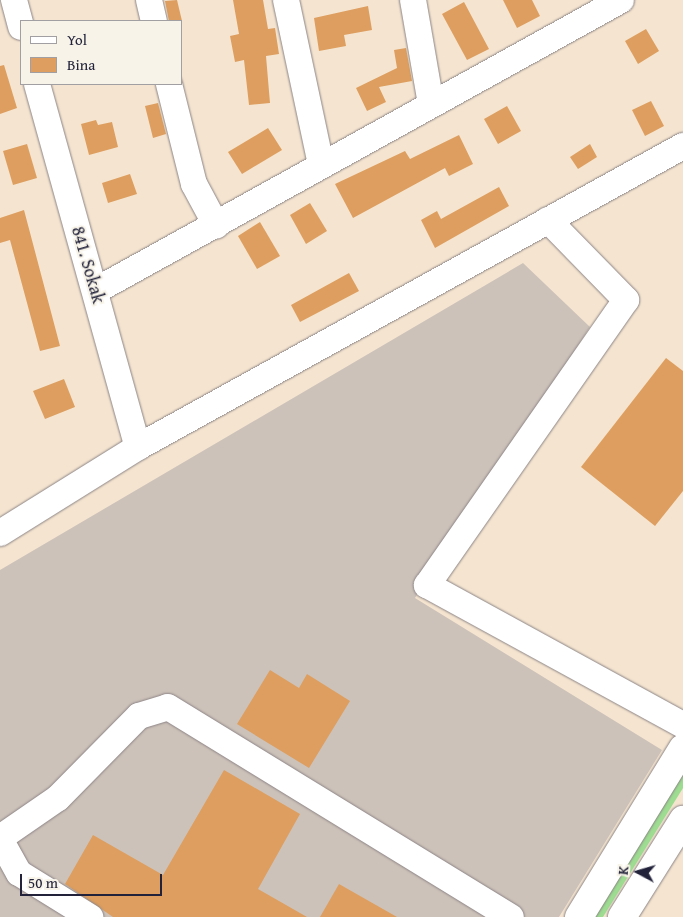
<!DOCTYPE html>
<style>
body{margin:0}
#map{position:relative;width:683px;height:917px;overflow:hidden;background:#f5e5d0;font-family:"Gentium Book Plus",serif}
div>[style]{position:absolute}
.industrial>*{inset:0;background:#cdc2b9}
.green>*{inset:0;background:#9ddc91}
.building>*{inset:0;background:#dd9e5f}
.roads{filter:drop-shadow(0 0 1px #8c8486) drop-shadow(0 0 1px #8c8486)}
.minor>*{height:26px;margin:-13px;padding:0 13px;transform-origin:13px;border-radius:13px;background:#fff}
.major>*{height:28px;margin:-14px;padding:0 14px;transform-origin:14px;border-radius:14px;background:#fff}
span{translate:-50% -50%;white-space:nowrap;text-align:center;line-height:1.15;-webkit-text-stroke:4px #f7f3e8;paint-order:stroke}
.street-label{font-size:18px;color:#22223b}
.legend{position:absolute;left:20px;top:20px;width:162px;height:65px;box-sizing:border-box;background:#f7f3e8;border:1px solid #a29fa3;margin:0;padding:6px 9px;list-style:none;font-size:15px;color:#22223b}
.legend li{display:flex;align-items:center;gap:10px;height:25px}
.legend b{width:25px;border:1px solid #a29fa3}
.north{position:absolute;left:613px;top:847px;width:50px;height:50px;-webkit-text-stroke:4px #f7f3e8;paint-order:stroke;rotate:276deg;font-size:14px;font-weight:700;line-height:20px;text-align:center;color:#22223b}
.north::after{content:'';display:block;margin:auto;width:18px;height:22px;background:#22223b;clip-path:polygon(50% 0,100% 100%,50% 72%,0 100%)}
.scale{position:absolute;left:20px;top:874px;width:142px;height:22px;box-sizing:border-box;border:2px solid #22223b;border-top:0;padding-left:6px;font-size:15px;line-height:18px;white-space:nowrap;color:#22223b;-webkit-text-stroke:4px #f7f3e8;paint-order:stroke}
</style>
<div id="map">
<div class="industrial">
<div style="clip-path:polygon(523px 263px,590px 327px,415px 598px,662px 750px,559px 917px,0 917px,0 570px)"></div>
</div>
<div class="green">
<div style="clip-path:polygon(683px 768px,683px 788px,603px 917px,591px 917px)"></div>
</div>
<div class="building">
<div style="clip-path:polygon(177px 0,182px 21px,169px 21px,165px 1px)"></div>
<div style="clip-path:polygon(233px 0,263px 0,268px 29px,275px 28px,279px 54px,266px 56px,270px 103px,249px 105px,244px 60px,235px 62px,230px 36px,239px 34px)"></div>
<div style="clip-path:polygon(503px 0,532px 0,540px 16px,517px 28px)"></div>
<div style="clip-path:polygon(464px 2px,489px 49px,467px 60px,442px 14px)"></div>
<div style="clip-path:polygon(368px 6px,372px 30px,344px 35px,346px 46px,319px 51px,314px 18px)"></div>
<div style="clip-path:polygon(646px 29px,659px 51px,638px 64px,625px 41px)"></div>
<div style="clip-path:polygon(406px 48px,412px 81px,379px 87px,386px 102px,367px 111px,356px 88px,397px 68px,394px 50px)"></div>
<div style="clip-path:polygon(4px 65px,17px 108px,0 114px,0 66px)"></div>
<div style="clip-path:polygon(651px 101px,664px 126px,645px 136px,632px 110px)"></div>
<div style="clip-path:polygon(158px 103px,166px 134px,153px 138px,145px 106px)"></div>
<div style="clip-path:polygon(507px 106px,521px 131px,498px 144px,484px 119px)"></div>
<div style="clip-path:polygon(96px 120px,98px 125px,112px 122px,118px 147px,89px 155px,81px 124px)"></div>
<div style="clip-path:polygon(268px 128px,282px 150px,242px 174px,228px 152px)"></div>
<div style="clip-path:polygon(459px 135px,473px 164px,449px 176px,445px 168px,353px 218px,335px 184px,405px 151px,410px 159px)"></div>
<div style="clip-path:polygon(27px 144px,37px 178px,13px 185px,3px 151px)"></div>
<div style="clip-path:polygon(590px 144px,597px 157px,578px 169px,570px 157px)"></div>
<div style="clip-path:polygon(130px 174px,137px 194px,108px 203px,102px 183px)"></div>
<div style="clip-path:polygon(499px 187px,509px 206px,435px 248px,421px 220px,437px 211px,441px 219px)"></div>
<div style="clip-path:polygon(310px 203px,327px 231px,306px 244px,290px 215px)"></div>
<div style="clip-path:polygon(24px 210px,60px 346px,40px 351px,10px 240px,0 243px,0 218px)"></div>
<div style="clip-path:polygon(260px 222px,280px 256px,257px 269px,238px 236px)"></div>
<div style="clip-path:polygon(349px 273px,359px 291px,300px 322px,291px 305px)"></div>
<div style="clip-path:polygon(666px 358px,683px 371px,683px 491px,655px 526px,581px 467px)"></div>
<div style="clip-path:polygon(64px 379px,75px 407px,45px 419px,33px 391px)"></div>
<div style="clip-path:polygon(270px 670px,299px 688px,307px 674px,350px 701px,309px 768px,237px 724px)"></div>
<div style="clip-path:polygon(224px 770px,300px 814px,258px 889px,307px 917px,113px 917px,65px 884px,93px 835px,163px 875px)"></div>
<div style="clip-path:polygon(339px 884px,397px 917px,320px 917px)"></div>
</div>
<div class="roads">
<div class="minor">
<div style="left:14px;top:0;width:28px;rotate:75deg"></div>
<div style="left:149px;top:0;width:22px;rotate:77deg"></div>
<div style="left:286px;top:0;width:169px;rotate:78deg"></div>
<div style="left:413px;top:0;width:106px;rotate:80.2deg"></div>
<div style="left:37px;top:84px;width:377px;rotate:74.5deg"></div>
<div style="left:169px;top:84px;width:103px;rotate:76deg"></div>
<div style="left:194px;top:184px;width:47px;rotate:61.8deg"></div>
<div style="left:548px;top:220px;width:112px;rotate:45.7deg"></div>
<div style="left:626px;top:300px;width:348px;rotate:124.9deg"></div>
<div style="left:427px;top:585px;width:292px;rotate:28.7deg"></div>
<div style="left:95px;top:291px;width:601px;rotate:-28.95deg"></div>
<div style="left:0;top:533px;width:163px;rotate:-31.9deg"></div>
<div style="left:138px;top:447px;width:623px;rotate:-28.91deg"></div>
<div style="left:0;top:838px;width:70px;rotate:-34.6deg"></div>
<div style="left:58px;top:798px;width:115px;rotate:-45.4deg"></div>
<div style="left:139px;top:716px;width:30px;rotate:-17deg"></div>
<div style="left:168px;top:707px;width:402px;rotate:31.5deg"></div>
<div style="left:0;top:839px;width:39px;rotate:61deg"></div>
<div style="left:19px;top:873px;width:84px;rotate:31.8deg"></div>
</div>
<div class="major">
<div style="left:579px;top:917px;width:198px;rotate:-58.4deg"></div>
<div style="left:622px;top:917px;width:115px;rotate:-57.8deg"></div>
</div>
</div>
<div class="street-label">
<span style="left:88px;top:265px;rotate:74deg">841. Sokak</span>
</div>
<ul class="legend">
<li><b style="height:6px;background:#fff"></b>Yol</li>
<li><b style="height:14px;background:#dd9e5f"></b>Bina</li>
</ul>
<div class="north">K</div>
<div class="scale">50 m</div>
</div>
